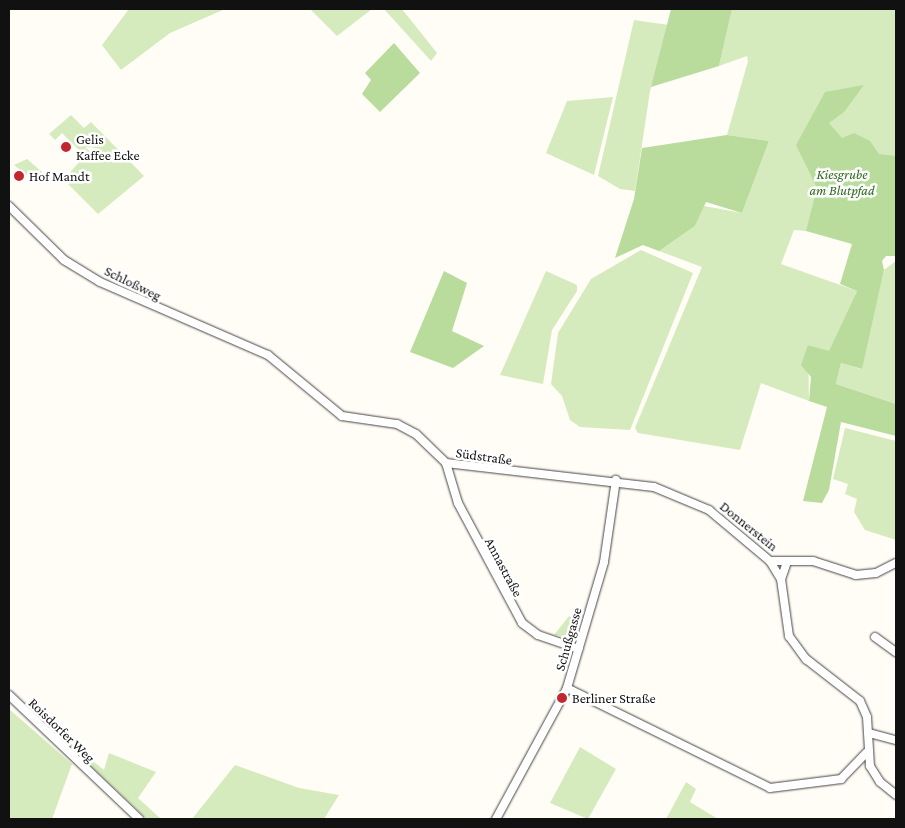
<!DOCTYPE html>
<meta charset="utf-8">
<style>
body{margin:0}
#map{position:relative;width:905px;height:828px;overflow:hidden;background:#fffdf5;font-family:"Crimson Pro",serif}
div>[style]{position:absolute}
.green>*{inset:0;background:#d5ebbd}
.forest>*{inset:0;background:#b9dc9c}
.roads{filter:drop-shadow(0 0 1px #444) drop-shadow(0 0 1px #444)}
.minor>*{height:8px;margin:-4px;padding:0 4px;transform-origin:4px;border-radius:4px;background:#fff}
.dots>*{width:14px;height:14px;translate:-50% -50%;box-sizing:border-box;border:2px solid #fff;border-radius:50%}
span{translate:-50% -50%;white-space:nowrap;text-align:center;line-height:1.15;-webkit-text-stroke:5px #fff;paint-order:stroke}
.poi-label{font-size:14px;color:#111}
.left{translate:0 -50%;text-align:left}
.park-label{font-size:14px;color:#2f6b1f;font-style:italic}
.street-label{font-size:14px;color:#111}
.frame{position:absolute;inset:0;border:10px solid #111;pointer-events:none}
</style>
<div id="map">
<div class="green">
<div style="clip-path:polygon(129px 9px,225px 9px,170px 33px,121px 70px,102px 45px)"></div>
<div style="clip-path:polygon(310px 9px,372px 9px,337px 36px)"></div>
<div style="clip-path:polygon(384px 9px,402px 9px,437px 53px,431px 61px)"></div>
<div style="clip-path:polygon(732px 9px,896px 9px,896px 203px,806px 231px,794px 230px,781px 264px,857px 291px,829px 352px,808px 345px,809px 401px,761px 383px,740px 450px,638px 433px,635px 428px,702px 267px,659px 251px,695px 226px,704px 206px,742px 213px,769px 141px,727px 135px,748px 61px,747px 56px,719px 66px)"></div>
<div style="clip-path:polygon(634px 20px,669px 25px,650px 91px,635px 191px,620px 189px,598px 176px)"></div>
<div style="clip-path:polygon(613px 97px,594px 175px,546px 153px,567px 101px)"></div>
<div style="clip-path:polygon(71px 115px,84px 128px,91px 122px,144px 176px,98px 214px,68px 184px,71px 171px,85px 156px,62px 133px,55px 140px,49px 134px)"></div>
<div style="clip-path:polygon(27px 159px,42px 172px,32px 179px,14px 165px)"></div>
<div style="clip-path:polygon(641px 250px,693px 273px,630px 430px,580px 427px,570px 420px,562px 396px,551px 384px,558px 333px,591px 279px)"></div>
<div style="clip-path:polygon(896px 261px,896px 404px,836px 384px,841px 363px,861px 369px,884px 270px)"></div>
<div style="clip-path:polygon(546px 271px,577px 285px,577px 291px,552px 330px,543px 384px,500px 375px)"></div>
<div style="clip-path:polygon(845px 428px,896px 441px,896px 540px,865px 530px,854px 512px,857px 499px,845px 494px,848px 484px,833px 479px)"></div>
<div style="clip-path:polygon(569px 616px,580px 624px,576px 637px,554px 635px)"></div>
<div style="clip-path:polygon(9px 709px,72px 764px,52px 819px,9px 819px)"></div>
<div style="clip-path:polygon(44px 722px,104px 770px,109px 753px,156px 772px,138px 798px,161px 819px,147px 819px)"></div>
<div style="clip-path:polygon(580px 747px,616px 769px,588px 819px,550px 803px)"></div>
<div style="clip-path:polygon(235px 765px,299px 788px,339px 795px,324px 819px,192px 819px)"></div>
<div style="clip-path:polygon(686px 782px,696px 789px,690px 802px,718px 819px,666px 819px)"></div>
</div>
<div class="forest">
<div style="clip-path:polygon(671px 9px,732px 9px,719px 66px,651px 87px)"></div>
<div style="clip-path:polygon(394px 43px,420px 73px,380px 112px,362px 94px,371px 80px,365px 73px)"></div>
<div style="clip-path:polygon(864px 85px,844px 112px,829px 123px,842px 138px,854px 133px,870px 141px,879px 154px,896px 156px,896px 256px,886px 256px,882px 261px,884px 270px,862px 369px,841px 363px,836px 384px,896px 404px,896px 436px,841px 422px,829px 490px,822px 503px,803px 501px,827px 407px,809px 401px,811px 377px,801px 365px,808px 345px,829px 351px,857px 291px,840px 284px,852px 244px,806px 231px,817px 188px,796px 145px,825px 92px)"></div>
<div style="clip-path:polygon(727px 135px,769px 141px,742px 213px,706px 202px,695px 226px,659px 251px,643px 245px,615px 258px,634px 199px,642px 148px)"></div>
<div style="clip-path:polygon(444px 271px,467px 283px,452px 331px,484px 346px,453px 368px,410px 352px)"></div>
</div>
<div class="roads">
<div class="minor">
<div style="left:9px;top:206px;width:77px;rotate:44.5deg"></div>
<div style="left:64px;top:260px;width:42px;rotate:31.4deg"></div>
<div style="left:100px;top:282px;width:183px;rotate:23.5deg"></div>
<div style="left:268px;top:355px;width:96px;rotate:39.5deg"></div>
<div style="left:342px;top:416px;width:56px;rotate:8.3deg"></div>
<div style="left:397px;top:424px;width:21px;rotate:28deg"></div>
<div style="left:416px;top:434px;width:42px;rotate:44deg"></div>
<div style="left:446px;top:463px;width:42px;rotate:73.3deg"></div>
<div style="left:458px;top:503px;width:136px;rotate:61.9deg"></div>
<div style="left:522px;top:623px;width:20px;rotate:37deg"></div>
<div style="left:538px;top:635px;width:43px;rotate:18.9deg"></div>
<div style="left:446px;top:463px;width:209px;rotate:6.6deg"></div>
<div style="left:654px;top:487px;width:60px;rotate:22.7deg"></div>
<div style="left:709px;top:510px;width:80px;rotate:39.9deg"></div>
<div style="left:770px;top:561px;width:43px"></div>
<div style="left:813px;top:561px;width:45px;rotate:18deg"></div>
<div style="left:856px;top:575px;width:20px;rotate:-6deg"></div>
<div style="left:876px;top:573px;width:22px;rotate:-27deg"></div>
<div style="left:770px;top:561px;width:21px;rotate:59deg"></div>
<div style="left:787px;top:562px;width:18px;rotate:109deg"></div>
<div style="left:781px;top:579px;width:58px;rotate:82deg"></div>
<div style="left:789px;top:636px;width:29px;rotate:54deg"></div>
<div style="left:806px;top:659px;width:68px;rotate:37.9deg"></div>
<div style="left:860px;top:701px;width:17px;rotate:66deg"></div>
<div style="left:867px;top:717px;width:49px;rotate:86.5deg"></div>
<div style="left:870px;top:766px;width:19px;rotate:58deg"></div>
<div style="left:880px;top:782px;width:21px;rotate:39deg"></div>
<div style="left:875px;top:637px;width:26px;rotate:36deg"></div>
<div style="left:567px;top:688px;width:226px;rotate:26.2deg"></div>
<div style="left:770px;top:788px;width:72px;rotate:-7.2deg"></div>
<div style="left:841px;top:779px;width:36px;rotate:-46deg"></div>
<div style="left:9px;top:695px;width:180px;rotate:43.6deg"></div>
<div style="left:869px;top:733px;width:28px;rotate:15deg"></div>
<div style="left:496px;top:819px;width:149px;rotate:-61.5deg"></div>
<div style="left:567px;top:688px;width:131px;rotate:-73.6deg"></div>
<div style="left:604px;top:562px;width:83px;rotate:-81.7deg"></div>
</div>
</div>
<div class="dots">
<div style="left:66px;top:147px;background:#c4262e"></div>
<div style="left:19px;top:176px;background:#c4262e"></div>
<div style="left:562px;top:698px;background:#c4262e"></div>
</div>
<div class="poi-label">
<span class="left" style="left:76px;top:147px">Gelis<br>Kaffee Ecke</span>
<span class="left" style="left:29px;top:176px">Hof Mandt</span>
<span class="left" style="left:572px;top:698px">Berliner Straße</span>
</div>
<div class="park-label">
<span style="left:842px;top:182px">Kiesgrube<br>am Blutpfad</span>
</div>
<div class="street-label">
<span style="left:133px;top:283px;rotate:26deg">Schloßweg</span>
<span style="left:484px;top:456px;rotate:8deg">Südstraße</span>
<span style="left:749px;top:526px;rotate:39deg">Donnerstein</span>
<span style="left:504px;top:567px;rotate:62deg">Annastraße</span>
<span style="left:568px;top:639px;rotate:-74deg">Schußgasse</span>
<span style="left:62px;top:730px;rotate:44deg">Roisdorfer Weg</span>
</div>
<div class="frame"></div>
</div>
